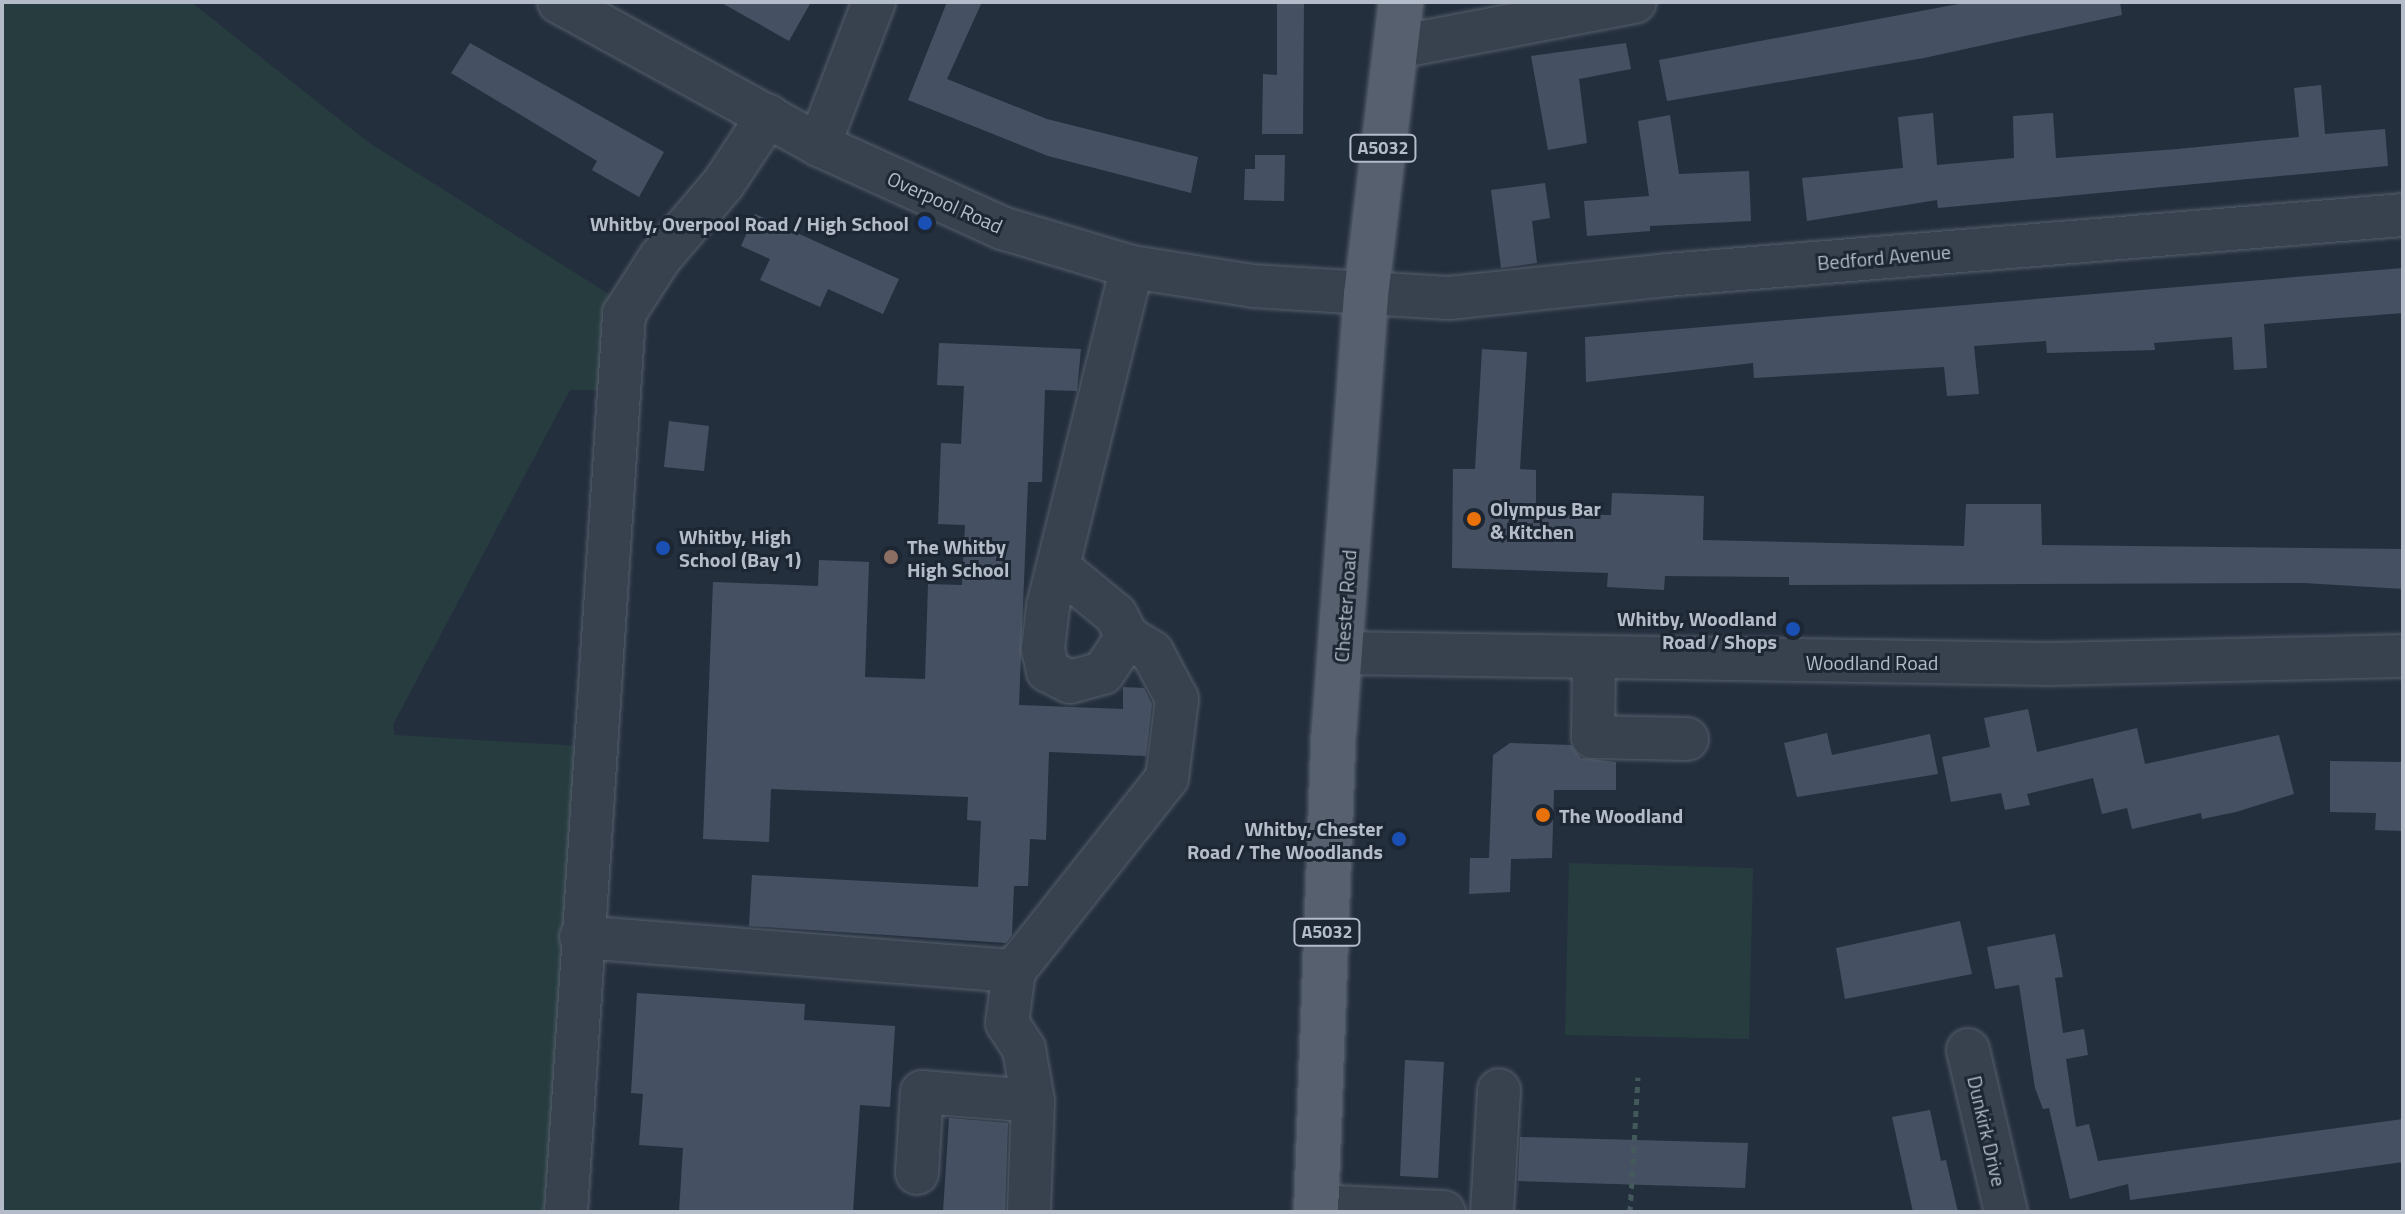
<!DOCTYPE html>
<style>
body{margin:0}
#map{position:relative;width:2405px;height:1214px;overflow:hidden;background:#242f3e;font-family:"Titillium Web",sans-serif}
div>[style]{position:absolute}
.green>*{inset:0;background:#263c3f}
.building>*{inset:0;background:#455162}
.path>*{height:5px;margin-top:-2.5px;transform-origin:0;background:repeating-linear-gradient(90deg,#44595c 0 6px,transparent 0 12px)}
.roads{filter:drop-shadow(0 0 2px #565f6c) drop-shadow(0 0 2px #565f6c)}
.minor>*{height:42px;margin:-21px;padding:0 21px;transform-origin:21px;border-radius:21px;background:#38414e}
.major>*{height:44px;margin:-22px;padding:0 22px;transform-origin:22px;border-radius:22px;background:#56606e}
.dots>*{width:22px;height:22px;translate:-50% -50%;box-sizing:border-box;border:4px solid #1d2633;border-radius:50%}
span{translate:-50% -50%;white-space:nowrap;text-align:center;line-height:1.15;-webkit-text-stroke:6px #1d2633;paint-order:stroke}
.shield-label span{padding:2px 6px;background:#1d2633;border:2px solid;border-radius:6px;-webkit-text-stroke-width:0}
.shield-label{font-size:18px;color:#b4bcc9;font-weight:700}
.street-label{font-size:20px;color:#b4bcc9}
.poi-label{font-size:20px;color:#b4bcc9;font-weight:700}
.right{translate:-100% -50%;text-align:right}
.left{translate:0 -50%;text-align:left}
.frame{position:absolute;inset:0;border:4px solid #b4bcc9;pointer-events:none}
</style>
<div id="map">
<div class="green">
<div style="clip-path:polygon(2px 2px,191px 2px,368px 142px,615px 298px,599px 390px,570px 390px,393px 725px,395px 735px,579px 746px,550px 1212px,2px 1212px)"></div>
<div style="clip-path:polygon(1569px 863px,1753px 868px,1749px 1039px,1565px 1035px)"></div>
</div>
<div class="building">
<div style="clip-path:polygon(720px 2px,811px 2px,789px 41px)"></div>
<div style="clip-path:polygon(947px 2px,982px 2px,947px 79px,1047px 119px,1198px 157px,1191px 193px,1048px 156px,908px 100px)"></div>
<div style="clip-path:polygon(1277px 2px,1304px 2px,1303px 134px,1262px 134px,1263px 74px,1277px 75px)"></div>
<div style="clip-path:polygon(1969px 2px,2120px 2px,2122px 15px,1924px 58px,1667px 101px,1659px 60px)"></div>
<div style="clip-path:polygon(470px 43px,664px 152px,639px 197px,592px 170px,597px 161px,451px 73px)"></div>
<div style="clip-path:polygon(1626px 43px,1631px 69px,1579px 79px,1587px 143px,1548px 150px,1531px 56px)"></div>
<div style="clip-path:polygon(2321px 85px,2325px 134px,2385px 129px,2388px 166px,1938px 208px,1937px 200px,1807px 221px,1802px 178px,1903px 168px,1898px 117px,1933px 113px,1937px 165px,2014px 158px,2013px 116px,2053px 113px,2056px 158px,2178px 149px,2299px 137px,2294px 88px)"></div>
<div style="clip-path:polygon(1670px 115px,1679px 174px,1749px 171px,1751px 221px,1650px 226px,1650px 231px,1587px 236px,1584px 201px,1649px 196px,1638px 121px)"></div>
<div style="clip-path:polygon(1255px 155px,1285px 155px,1284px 201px,1244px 200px,1245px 169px,1255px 169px)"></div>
<div style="clip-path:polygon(1545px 183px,1550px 218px,1532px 221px,1537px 263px,1501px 268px,1491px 190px)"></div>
<div style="clip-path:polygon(755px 214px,899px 279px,883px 314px,828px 289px,820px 307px,760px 280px,770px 259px,741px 246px)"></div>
<div style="clip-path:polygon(2403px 268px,2403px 313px,2264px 324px,2267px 368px,2234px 370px,2232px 337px,2154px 343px,2155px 350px,2047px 353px,2046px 341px,1974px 346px,1979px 394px,1947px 396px,1944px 367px,1754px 378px,1753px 363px,1586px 382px,1585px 337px)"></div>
<div style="clip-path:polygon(939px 343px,1081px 349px,1077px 391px,1045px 390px,1042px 482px,1028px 482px,1019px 705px,1123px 709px,1123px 687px,1144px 688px,1152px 704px,1146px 756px,1049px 752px,1046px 840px,1030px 839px,1028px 886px,1014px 886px,1012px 935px,1006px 943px,749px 926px,752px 875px,978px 887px,981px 821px,967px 820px,968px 797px,771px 789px,769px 842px,703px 839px,713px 582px,818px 586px,819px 560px,869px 562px,865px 677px,925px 679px,928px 584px,962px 585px,965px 525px,938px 524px,941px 443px,961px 444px,964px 386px,937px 385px)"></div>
<div style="clip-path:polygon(1482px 349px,1527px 352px,1520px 469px,1536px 470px,1536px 515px,1611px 515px,1612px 493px,1704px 496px,1703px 540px,1964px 546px,1966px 504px,2041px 504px,2042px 545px,2403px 549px,2403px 589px,2304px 583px,1789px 585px,1789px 577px,1665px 576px,1664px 590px,1607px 587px,1608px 573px,1452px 568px,1453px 469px,1475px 469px)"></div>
<div style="clip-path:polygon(669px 421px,709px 426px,704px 471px,664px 467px)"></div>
<div style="clip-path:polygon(2028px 709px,2037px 752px,2137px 728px,2145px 764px,2279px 735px,2294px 794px,2236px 812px,2202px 819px,2201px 813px,2132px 829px,2127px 808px,2102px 814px,2093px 778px,2027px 794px,2030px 805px,2005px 810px,2001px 793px,1951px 802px,1942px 757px,1990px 747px,1984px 718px)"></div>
<div style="clip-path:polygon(1827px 733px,1832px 755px,1930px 734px,1938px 774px,1797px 797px,1784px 743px)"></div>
<div style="clip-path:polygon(1510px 743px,1571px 745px,1581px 758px,1616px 762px,1616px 790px,1554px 790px,1552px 858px,1511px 859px,1510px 892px,1469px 894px,1470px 858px,1489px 858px,1493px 755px)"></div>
<div style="clip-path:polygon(2330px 761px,2403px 762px,2403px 831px,2375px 830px,2376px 813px,2330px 812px)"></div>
<div style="clip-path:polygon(1960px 921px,1972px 974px,1845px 999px,1836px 948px)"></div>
<div style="clip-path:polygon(2055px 934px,2063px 977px,2055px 978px,2063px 1033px,2084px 1029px,2088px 1055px,2066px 1059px,2076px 1127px,2089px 1124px,2098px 1161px,2403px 1119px,2403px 1162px,2130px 1200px,2128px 1184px,2070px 1199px,2049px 1108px,2043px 1109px,2035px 1088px,2019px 985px,1995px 989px,1987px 947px)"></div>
<div style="clip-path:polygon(637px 993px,805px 1004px,804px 1020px,895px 1026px,890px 1107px,860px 1105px,853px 1212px,679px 1212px,683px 1148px,639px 1145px,643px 1094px,631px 1093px)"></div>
<div style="clip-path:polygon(1405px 1060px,1444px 1062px,1438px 1178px,1400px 1176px)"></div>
<div style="clip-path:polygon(1930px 1110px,1941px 1161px,1946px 1160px,1958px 1212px,1913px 1212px,1892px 1117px)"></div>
<div style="clip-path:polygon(949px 1118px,1008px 1123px,1005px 1212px,943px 1212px)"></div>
<div style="clip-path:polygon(1520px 1137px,1748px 1143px,1745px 1188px,1518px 1181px)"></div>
</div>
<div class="path">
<div style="left:1630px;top:1212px;width:135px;rotate:-86.6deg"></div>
</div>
<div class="roads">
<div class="minor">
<div style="left:559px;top:2px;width:297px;rotate:28.8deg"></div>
<div style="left:819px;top:145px;width:201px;rotate:24.4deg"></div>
<div style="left:1002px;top:228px;width:136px;rotate:16.7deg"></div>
<div style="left:1132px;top:267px;width:122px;rotate:8.9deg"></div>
<div style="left:1253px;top:286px;width:196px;rotate:3.5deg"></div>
<div style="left:1449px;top:298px;width:219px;rotate:-6deg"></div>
<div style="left:1667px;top:275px;width:738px;rotate:-4.66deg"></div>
<div style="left:1398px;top:47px;width:241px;rotate:-10.8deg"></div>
<div style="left:819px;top:145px;width:153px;rotate:-69deg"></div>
<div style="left:1059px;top:568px;width:74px;rotate:39.5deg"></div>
<div style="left:1116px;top:615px;width:25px;rotate:63deg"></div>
<div style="left:1127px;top:637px;width:43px;rotate:123.7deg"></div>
<div style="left:1103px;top:673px;width:34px;rotate:165deg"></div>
<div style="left:1070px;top:682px;width:25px;rotate:-153deg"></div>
<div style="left:1048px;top:671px;width:23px;rotate:-103deg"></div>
<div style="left:1043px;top:649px;width:43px;rotate:-83.4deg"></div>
<div style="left:1048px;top:606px;width:349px;rotate:-76.1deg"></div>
<div style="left:1341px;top:653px;width:709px;rotate:0.89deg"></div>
<div style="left:2050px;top:664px;width:353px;rotate:-1.3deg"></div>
<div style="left:1594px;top:660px;width:77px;rotate:90.7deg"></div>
<div style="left:1593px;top:737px;width:94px;rotate:1.2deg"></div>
<div style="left:581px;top:937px;width:434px;rotate:4.5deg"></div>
<div style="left:1968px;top:1050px;width:166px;rotate:76.8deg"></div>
<div style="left:1033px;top:1101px;width:53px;rotate:-99.8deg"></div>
<div style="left:1024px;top:1049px;width:31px;rotate:-123deg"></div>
<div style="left:1007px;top:1023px;width:52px;rotate:-82.3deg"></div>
<div style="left:1014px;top:971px;width:246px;rotate:-51.6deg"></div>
<div style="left:1167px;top:778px;width:80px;rotate:-82.8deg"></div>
<div style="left:1177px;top:699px;width:53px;rotate:-118deg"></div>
<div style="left:1152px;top:652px;width:29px;rotate:-149deg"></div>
<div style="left:917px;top:1173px;width:81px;rotate:-86.5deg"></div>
<div style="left:922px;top:1092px;width:111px;rotate:4.6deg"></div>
<div style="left:1033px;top:1101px;width:111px;rotate:92.1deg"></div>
<div style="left:1316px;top:1206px;width:128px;rotate:2.7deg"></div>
<div style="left:566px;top:1212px;width:900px;rotate:-86.3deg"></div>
<div style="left:624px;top:314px;width:67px;rotate:-57.3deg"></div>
<div style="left:660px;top:258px;width:97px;rotate:-49.6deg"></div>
<div style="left:723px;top:184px;width:82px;rotate:-56.5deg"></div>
<div style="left:1492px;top:1212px;width:122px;rotate:-86.7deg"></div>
</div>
<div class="major">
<div style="left:1316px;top:1212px;width:481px;rotate:-87.9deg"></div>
<div style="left:1334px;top:731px;width:437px;rotate:-85.8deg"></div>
<div style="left:1366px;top:295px;width:295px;rotate:-83.2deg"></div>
</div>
</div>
<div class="dots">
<div style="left:925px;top:223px;background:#1a4fb4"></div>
<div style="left:1474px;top:519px;background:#e8710a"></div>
<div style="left:663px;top:548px;background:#1a4fb4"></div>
<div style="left:891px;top:557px;background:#8d6e63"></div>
<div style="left:1793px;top:629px;background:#1a4fb4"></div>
<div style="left:1543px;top:815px;background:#e8710a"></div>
<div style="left:1399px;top:839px;background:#1a4fb4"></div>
</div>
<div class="shield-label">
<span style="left:1383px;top:148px">A5032</span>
<span style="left:1327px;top:932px">A5032</span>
</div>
<div class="street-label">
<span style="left:945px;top:202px;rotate:24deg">Overpool Road</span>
<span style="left:1884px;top:257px;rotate:-5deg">Bedford Avenue</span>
<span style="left:1345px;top:606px;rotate:-86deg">Chester Road</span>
<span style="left:1872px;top:662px">Woodland Road</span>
<span style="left:1987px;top:1131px;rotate:77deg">Dunkirk Drive</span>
</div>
<div class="poi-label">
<span class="right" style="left:909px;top:223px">Whitby, Overpool Road / High School</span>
<span class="left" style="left:1490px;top:520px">Olympus Bar<br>&amp; Kitchen</span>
<span class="left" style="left:679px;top:548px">Whitby, High<br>School (Bay 1)</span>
<span class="left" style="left:907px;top:558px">The Whitby<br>High School</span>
<span class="right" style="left:1777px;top:630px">Whitby, Woodland<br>Road / Shops</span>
<span class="left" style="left:1559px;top:815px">The Woodland</span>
<span class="right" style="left:1383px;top:840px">Whitby, Chester<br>Road / The Woodlands</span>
</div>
<div class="frame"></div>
</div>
